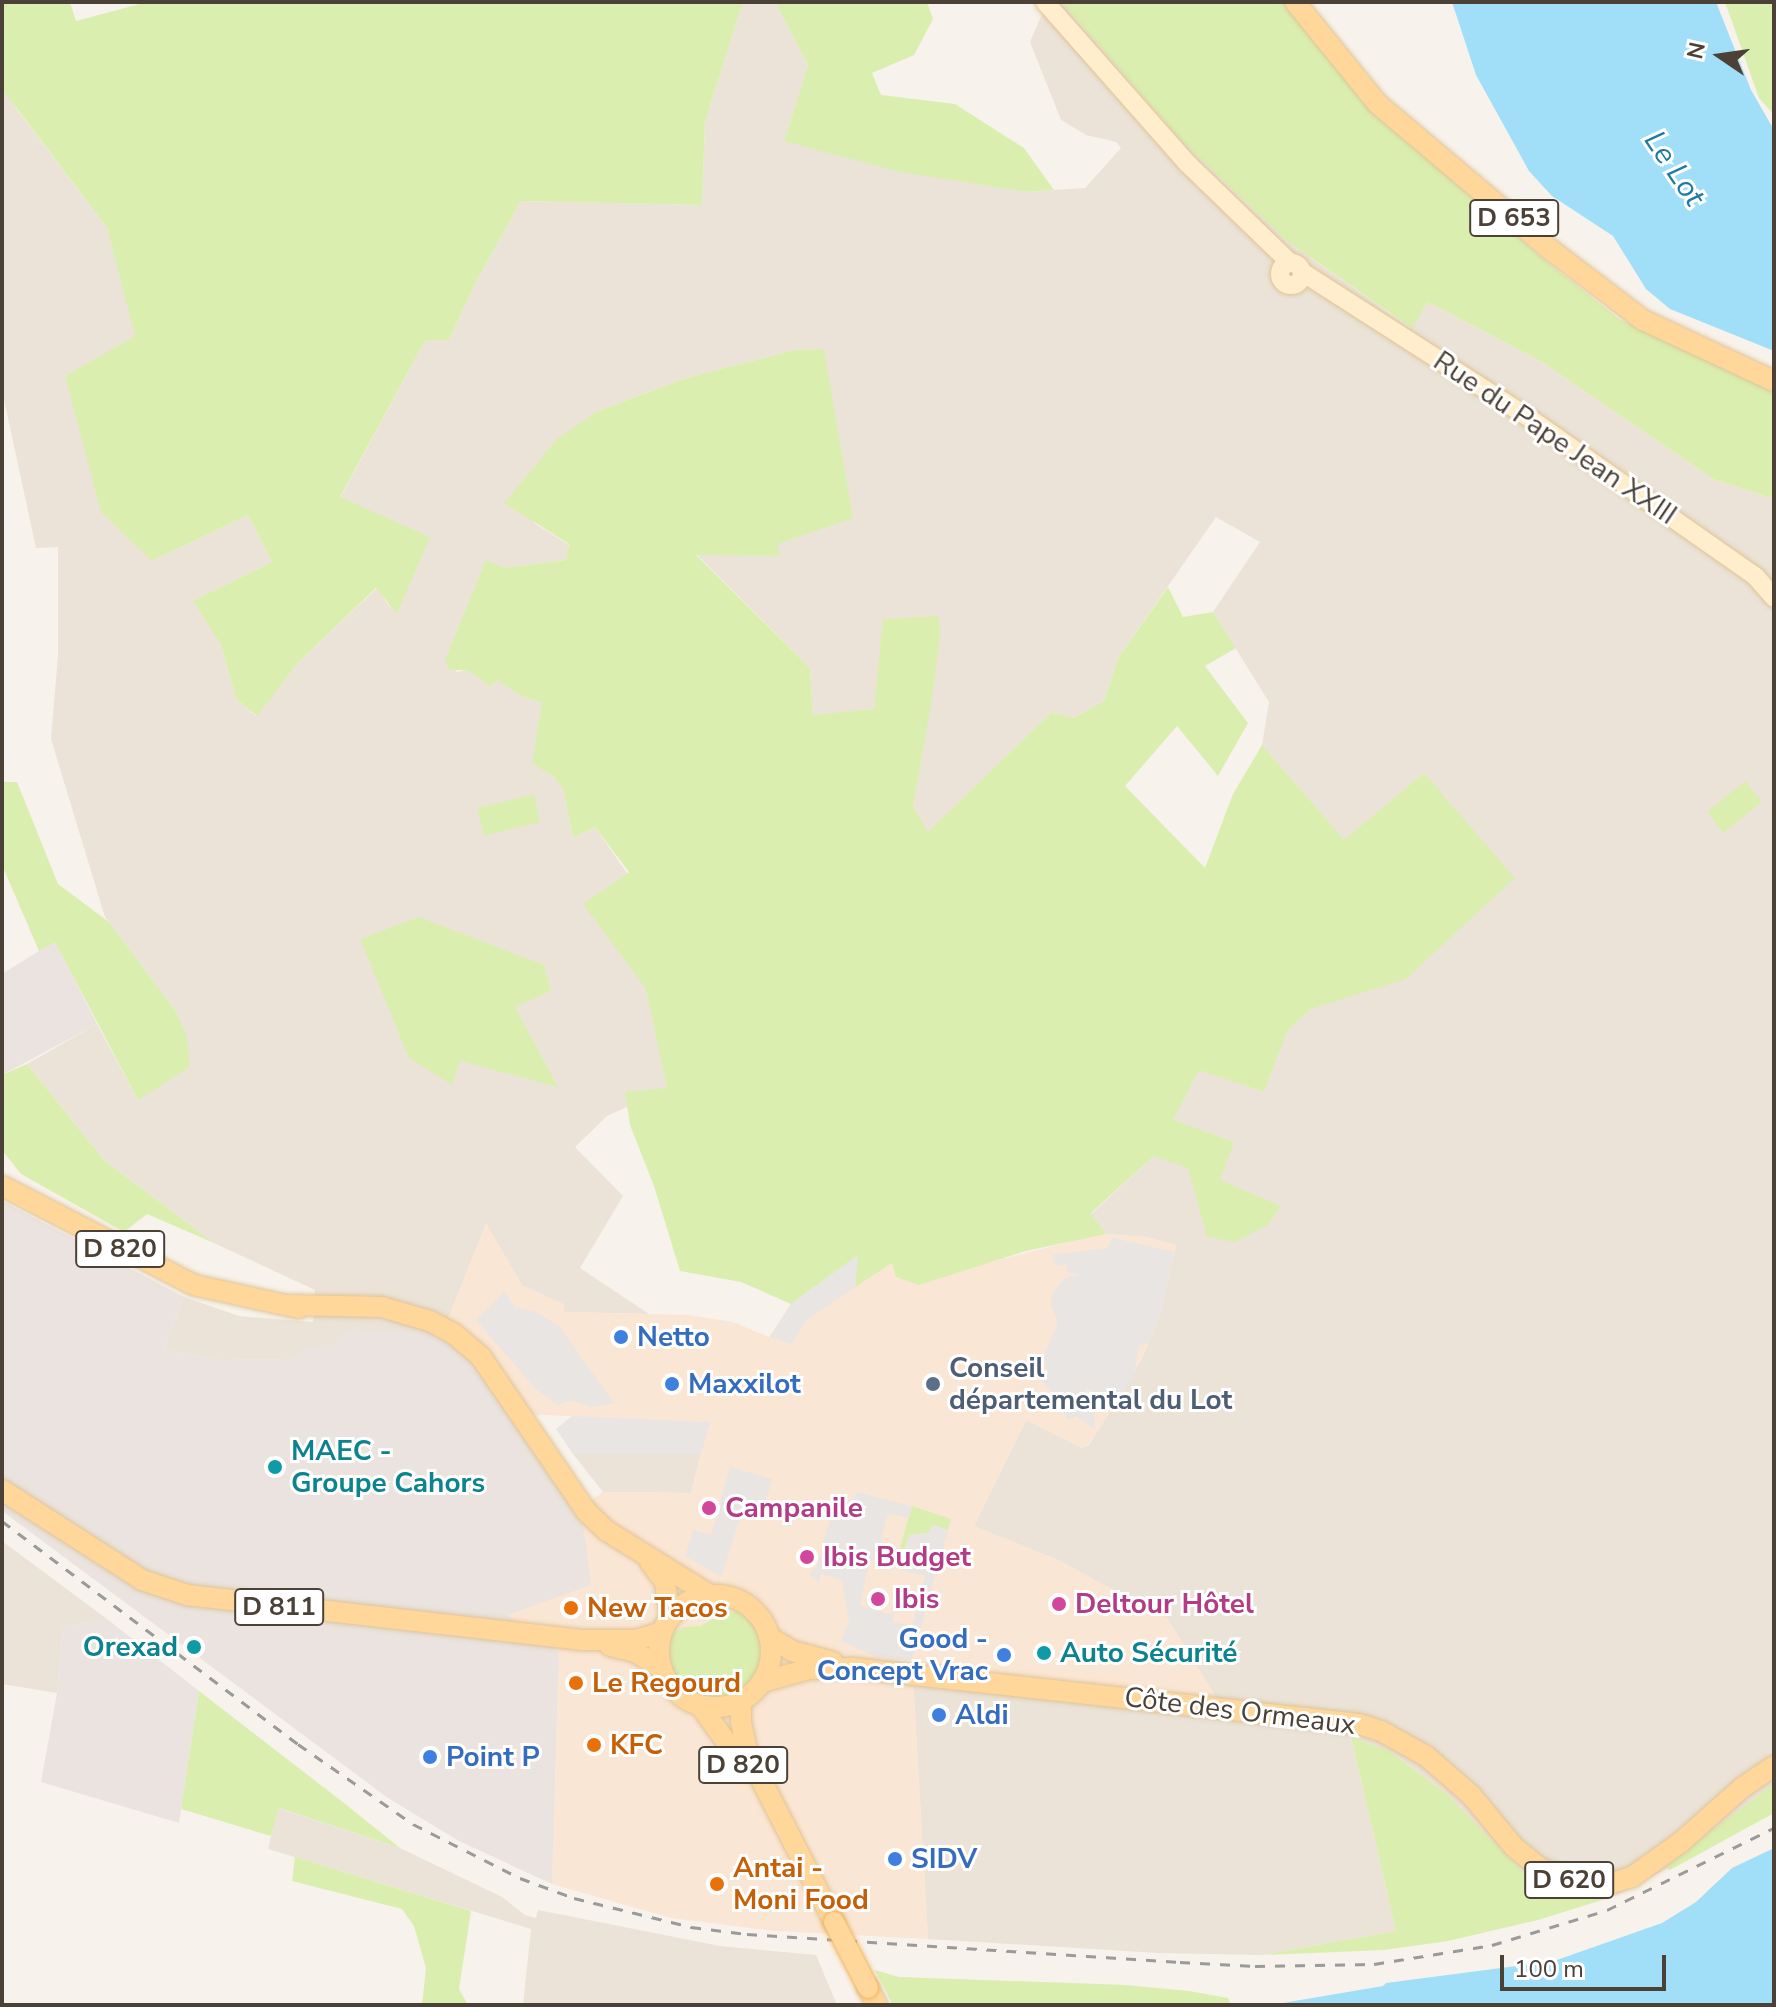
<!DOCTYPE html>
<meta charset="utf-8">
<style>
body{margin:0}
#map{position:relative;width:1776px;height:2007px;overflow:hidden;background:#f7f2eb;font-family:"Nunito Sans",sans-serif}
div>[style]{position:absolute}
.residential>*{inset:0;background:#ebe3d8}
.commercial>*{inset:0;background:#fae6d4}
.industrial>*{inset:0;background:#eae3df}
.green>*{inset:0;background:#daefaf}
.parking>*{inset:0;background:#e8e5e2}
.water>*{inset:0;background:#a1dff9}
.roads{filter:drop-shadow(0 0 2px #dfc497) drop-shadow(0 0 2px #dfc497)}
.secondary>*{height:18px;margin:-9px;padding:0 9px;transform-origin:9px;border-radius:9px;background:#ffedcc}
.secondary>.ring{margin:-9px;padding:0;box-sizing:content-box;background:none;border:18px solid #ffedcc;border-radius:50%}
.primary>*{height:20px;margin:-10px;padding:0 10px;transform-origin:10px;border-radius:10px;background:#ffd79b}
.primary>.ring{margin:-10px;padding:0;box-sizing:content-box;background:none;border:20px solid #ffd79b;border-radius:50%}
.rail>*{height:3px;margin-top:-1.5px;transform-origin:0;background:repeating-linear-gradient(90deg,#9a9a9a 0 10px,transparent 0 20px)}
.bridges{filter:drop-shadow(0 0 2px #f2b45d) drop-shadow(0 0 2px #f2b45d)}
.primary-bridge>*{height:20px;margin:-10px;padding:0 10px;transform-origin:10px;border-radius:10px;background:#ffd79b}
.dots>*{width:22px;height:22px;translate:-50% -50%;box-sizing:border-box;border:4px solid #fff;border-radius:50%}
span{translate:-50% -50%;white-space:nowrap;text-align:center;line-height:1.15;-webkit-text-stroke:6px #fff;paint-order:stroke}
.shield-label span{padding:2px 6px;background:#fff;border:2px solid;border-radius:6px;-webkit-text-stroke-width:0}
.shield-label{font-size:26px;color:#4c4137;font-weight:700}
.street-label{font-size:28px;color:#4c4137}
.shop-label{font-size:28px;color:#366cbe;font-weight:700}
.left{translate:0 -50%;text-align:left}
.right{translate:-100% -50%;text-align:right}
.service-label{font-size:28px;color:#4e5e75;font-weight:700}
.culture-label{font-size:28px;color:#0d838f;font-weight:700}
.hotel-label{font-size:28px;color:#b23c85;font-weight:700}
.food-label{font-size:28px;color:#c56008;font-weight:700}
.water-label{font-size:30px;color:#1e7aa3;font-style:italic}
.frame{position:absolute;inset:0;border:4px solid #4c4137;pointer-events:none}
.north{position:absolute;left:1680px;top:16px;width:80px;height:80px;-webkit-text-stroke:6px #fff;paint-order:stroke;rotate:283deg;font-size:22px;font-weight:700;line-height:32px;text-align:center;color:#4c4137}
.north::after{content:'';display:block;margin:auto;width:28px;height:36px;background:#4c4137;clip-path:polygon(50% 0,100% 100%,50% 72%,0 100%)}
.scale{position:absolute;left:1500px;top:1955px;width:166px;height:36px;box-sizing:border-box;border:4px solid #4c4137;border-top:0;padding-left:10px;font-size:24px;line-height:28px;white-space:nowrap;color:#4c4137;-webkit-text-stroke:6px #fff;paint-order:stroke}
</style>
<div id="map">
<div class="residential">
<div style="clip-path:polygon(743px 2px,775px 2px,808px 65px,784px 141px,1027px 192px,1085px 188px,1121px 148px,1116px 142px,1086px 135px,1061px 120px,1030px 42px,1047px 2px,1061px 2px,1181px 140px,1287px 241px,1411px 328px,1428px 302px,1542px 362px,1713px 479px,1774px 499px,1774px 1813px,1615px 1896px,1560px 1890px,1527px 1876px,1446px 1793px,1389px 1751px,1351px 1737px,1396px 1931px,1262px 1955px,1158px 1953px,928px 1939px,912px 1663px,1027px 1680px,1167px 1619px,1060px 1561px,974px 1526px,1026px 1420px,1082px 1448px,1089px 1445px,1142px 1358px,1160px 1315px,1176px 1245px,1145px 1237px,1106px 1234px,1091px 1214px,1154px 1156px,1198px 1069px,1264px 1092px,1288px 1029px,1311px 1009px,1345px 996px,1424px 773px,1344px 841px,1262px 745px,1269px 702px,1213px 612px,1260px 542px,1216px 517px,1118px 658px,1104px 701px,1073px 718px,1052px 712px,928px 833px,913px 806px,940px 637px,884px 619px,875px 709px,813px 716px,810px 668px,696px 554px,780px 556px,777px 544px,823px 349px,794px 350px,683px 379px,596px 412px,534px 523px,569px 545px,566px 560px,505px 568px,456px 672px,469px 670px,491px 687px,497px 679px,519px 695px,543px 703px,533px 763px,555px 778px,563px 789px,573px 838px,595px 827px,795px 1115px,629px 1106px,607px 1116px,575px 1147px,623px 1196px,580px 1268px,649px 1314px,564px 1312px,563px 1304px,523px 1286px,442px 1333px,309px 1348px,290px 1359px,221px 1360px,164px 1349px,184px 1297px,239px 1316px,313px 1322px,315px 1290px,214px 1243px,104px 1160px,27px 1064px,97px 1024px,138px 1100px,175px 1010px,105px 917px,51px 739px,58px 656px,58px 547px,36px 548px,2px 390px,2px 39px,15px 107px,107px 228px,136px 337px,65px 376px,152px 561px,248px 515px,272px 562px,194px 601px,221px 645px,236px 699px,256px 716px,298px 663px,377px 588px,391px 609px,340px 498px,425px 341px,449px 340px,476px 282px,521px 201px,702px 205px,705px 122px)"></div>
<div style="clip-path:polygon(573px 1454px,701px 1454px,691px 1493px,603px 1492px)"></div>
<div style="clip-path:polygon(2px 1541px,107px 1619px,63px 1627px,57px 1693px,2px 1684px)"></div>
<div style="clip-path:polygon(278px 1808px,400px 1848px,502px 1897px,525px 1915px,536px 1918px,538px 1910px,720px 1946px,816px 1955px,837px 2005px,523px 2005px,531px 1929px,268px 1849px)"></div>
</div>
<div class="commercial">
<div style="clip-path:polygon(486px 1223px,523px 1286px,563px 1304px,564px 1312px,688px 1315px,733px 1322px,769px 1337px,791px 1304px,858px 1255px,893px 1263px,919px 1285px,962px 1269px,1101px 1234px,1145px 1237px,1176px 1245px,1160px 1315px,1149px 1343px,1124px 1392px,1088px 1445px,1082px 1448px,1026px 1420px,974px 1526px,1060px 1561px,1168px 1619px,1220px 1703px,912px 1663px,928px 1939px,775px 1931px,671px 1918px,552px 1884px,559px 1652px,506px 1615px,581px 1508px,603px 1492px,691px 1493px,709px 1422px,522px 1414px,442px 1333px)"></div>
</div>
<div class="industrial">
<div style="clip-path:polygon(55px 941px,97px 1024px,2px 1075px,2px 974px)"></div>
<div style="clip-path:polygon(2px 1201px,184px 1297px,164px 1349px,221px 1360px,290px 1359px,309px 1348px,333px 1345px,349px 1329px,442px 1333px,504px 1383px,581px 1508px,591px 1585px,507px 1615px,559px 1652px,552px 1884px,459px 1841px,388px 1798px,2px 1511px)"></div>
<div style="clip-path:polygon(107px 1619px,199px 1691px,179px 1823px,41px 1782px,57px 1693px,63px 1627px)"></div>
</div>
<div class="green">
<div style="clip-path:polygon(2px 2px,70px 2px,76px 21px,147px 2px,743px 2px,705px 122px,702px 205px,521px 201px,476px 282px,449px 340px,425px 341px,340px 497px,430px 537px,397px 614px,376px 588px,298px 663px,257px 716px,236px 699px,221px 645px,193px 601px,272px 562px,248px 515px,152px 561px,101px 512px,65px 376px,135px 336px,107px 228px,2px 89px)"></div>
<div style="clip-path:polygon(775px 2px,927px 2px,933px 19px,914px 55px,872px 73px,881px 95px,955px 104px,1024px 148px,1054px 190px,1027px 192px,900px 172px,784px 141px,808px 65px)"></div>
<div style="clip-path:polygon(1061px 2px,1288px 2px,1363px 102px,1547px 262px,1619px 319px,1774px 389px,1774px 499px,1713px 479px,1542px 362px,1428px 302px,1412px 328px,1287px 241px,1181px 140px)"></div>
<div style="clip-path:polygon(1725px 2px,1774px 2px,1774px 115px,1759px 98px)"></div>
<div style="clip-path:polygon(824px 349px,853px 518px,778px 544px,780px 556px,696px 555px,810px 668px,813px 715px,874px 709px,883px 619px,939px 616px,940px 637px,931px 705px,913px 806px,928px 832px,1052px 712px,1073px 718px,1104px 701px,1118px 658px,1168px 587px,1183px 617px,1213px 612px,1236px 648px,1205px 666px,1248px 723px,1218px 776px,1177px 726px,1125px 786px,1205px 868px,1233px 794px,1262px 745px,1344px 840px,1424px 773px,1515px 878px,1406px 979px,1311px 1009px,1288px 1030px,1264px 1092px,1199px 1070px,1173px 1120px,1234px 1142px,1220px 1180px,1281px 1206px,1268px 1225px,1235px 1242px,1207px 1237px,1188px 1168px,1154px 1156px,1091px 1213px,1106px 1234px,1026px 1251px,919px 1285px,896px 1277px,892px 1263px,855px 1287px,857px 1256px,791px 1304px,741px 1282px,680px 1271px,654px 1186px,630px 1125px,625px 1092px,667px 1088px,646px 989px,583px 904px,629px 872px,595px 827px,573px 838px,563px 789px,555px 778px,532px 763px,542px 703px,519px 695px,497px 680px,491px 687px,469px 671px,448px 669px,445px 660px,486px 560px,505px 568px,566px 560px,569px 544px,504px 503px,557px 439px,596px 412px,683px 379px,794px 350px)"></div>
<div style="clip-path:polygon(1745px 781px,1762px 802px,1723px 833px,1707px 812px)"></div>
<div style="clip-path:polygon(2px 782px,17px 782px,58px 884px,109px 922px,175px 1010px,187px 1036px,190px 1067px,138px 1100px,55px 942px,39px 951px,2px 865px)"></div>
<div style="clip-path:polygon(534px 794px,540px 822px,484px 836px,477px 808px)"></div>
<div style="clip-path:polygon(419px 917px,544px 965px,551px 991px,515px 1007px,558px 1087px,460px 1061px,452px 1085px,409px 1058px,360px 939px)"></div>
<div style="clip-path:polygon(27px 1064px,104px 1160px,214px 1243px,147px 1214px,124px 1232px,21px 1174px,2px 1150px,2px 1075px)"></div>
<div style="clip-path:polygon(912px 1506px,951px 1519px,948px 1530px,934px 1526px,928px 1533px,909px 1535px,902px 1559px,897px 1558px)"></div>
<div style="clip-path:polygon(740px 1611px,753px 1623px,761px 1640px,762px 1658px,757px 1676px,746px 1690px,721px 1702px,703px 1701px,686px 1695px,672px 1682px,665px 1665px,665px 1638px,684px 1627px,700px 1626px,726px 1612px)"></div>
<div style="clip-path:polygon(199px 1691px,344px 1803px,400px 1848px,279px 1808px,271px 1836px,181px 1809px)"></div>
<div style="clip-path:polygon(1351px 1737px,1389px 1751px,1446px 1793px,1527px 1876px,1560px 1890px,1615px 1896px,1538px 1920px,1448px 1941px,1384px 1950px,1262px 1955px,1396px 1931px)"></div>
<div style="clip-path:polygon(1774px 1784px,1774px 1813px,1670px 1870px,1665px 1866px)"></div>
<div style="clip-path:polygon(295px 1857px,471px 1911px,459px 1989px,468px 2005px,422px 2005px,426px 1968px,414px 1926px,402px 1909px,292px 1881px)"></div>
<div style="clip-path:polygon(875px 1970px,899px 1977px,1126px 1985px,1189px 1991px,1228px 1998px,1231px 2005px,893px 2005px)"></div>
</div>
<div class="parking">
<div style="clip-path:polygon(1113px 1238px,1174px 1252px,1160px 1315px,1149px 1343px,1139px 1345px,1134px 1374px,1124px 1392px,1101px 1396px,1085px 1388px,1094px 1410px,1095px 1429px,1076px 1416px,1068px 1420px,1054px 1394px,1040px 1379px,1047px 1373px,1044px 1357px,1058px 1323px,1051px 1304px,1052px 1293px,1065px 1278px,1082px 1274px,1068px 1273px,1066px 1264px,1055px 1266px,1052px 1255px,1107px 1248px)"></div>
<div style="clip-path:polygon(858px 1255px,855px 1287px,807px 1320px,791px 1344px,770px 1337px,791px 1304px)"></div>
<div style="clip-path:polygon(504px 1292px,516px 1308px,534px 1311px,559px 1326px,614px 1403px,591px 1407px,571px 1400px,558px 1405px,537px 1390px,476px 1320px)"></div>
<div style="clip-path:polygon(572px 1416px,710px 1422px,701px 1454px,573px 1454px,556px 1429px)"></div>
<div style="clip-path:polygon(730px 1467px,772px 1479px,762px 1514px,743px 1509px,721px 1577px,685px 1556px,693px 1530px,711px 1535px)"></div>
<div style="clip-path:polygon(856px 1492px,912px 1506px,908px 1518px,888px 1513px,876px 1559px,872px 1559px,867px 1572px,860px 1605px,891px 1615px,895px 1609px,893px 1622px,912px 1626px,925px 1576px,900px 1569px,909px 1535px,928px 1533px,933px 1525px,948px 1530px,912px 1660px,877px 1657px,841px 1641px,849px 1622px,842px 1580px,821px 1574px,819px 1582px,809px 1574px,817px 1566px,836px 1498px,853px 1502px)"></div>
</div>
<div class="water">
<div style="clip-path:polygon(1452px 2px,1716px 2px,1751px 90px,1774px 130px,1774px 351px,1670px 309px,1646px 289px,1613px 236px,1552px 196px,1529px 171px,1476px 75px)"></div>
<div style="clip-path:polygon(1774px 1848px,1774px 2005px,1271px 2005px,1383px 1986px,1386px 1983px,1554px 1961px,1662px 1923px,1696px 1902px,1732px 1868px)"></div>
</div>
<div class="roads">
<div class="secondary">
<div style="left:1045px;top:2px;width:215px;rotate:48.6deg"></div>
<div style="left:1187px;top:163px;width:142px;rotate:44.1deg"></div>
<div class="ring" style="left:1280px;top:263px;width:4px;height:4px"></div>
<div style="left:1302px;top:272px;width:265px;rotate:32.7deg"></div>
<div style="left:1525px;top:415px;width:282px;rotate:35deg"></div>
<div style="left:1756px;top:577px;width:28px;rotate:49deg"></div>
</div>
<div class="primary">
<div style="left:1295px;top:2px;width:132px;rotate:50.9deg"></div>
<div style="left:1378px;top:104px;width:226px;rotate:40.2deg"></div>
<div style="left:1551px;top:250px;width:116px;rotate:37.3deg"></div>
<div style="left:1643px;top:320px;width:145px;rotate:25deg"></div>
<div style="left:2px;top:1186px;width:216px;rotate:27.3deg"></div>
<div style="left:194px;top:1285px;width:107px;rotate:12.4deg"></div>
<div style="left:287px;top:1305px;width:95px;rotate:1.2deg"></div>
<div style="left:382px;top:1307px;width:50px;rotate:16.3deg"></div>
<div style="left:430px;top:1321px;width:27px;rotate:28deg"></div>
<div style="left:454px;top:1334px;width:35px;rotate:40deg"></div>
<div style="left:481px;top:1357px;width:186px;rotate:55.7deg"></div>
<div style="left:586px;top:1511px;width:29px;rotate:44deg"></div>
<div style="left:607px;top:1531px;width:121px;rotate:31.9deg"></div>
<div style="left:2px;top:1490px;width:166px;rotate:32.7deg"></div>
<div style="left:142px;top:1580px;width:47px;rotate:18.4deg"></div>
<div style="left:187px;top:1595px;width:399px;rotate:6.5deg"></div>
<div style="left:583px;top:1640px;width:53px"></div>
<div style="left:636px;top:1640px;width:27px;rotate:-17deg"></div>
<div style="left:650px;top:1562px;width:25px;rotate:53deg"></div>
<div style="left:665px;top:1582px;width:36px;rotate:82deg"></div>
<div class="ring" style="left:659px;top:1595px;width:92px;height:92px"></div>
<div style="left:769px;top:1637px;width:27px;rotate:31deg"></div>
<div style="left:792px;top:1651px;width:42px;rotate:15deg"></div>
<div style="left:610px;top:1646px;width:26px;rotate:13deg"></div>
<div style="left:635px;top:1652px;width:31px;rotate:31deg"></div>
<div style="left:762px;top:1682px;width:49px;rotate:-15.5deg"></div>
<div style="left:809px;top:1669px;width:43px;rotate:-1.3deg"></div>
<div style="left:852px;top:1668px;width:510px;rotate:6.3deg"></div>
<div style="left:1359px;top:1724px;width:23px;rotate:18deg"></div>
<div style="left:1381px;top:1731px;width:51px;rotate:29.1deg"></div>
<div style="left:1426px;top:1756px;width:60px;rotate:40.9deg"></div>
<div style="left:1471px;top:1795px;width:67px;rotate:50.4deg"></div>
<div style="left:1514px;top:1847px;width:35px;rotate:39deg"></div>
<div style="left:1541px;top:1869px;width:47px;rotate:17.3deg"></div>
<div style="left:1586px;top:1883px;width:26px"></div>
<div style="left:1612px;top:1883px;width:21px;rotate:-17deg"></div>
<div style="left:1632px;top:1877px;width:60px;rotate:-35.5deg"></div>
<div style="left:1681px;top:1842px;width:83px;rotate:-41.6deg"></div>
<div style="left:1743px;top:1787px;width:37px;rotate:-34deg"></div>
<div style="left:741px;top:1700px;width:22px;rotate:90deg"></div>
<div style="left:741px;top:1722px;width:33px;rotate:78deg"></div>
<div style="left:748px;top:1754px;width:189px;rotate:62.9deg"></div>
<div style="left:700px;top:1705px;width:80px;rotate:54.7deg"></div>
<div style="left:868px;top:1988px;width:19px;rotate:62deg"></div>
</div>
</div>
<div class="rail">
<div style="left:2px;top:1521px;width:371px;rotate:37deg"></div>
<div style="left:298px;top:1744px;width:140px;rotate:34.8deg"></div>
<div style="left:413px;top:1824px;width:120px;rotate:26.8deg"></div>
<div style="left:520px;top:1878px;width:58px;rotate:20.3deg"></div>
<div style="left:574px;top:1898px;width:121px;rotate:13.9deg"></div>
<div style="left:691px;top:1927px;width:56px;rotate:7.1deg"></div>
<div style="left:747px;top:1934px;width:434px;rotate:3.7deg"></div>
<div style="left:1180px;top:1962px;width:75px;rotate:3.1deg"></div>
<div style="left:1255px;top:1966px;width:119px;rotate:-1deg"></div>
<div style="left:1374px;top:1964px;width:120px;rotate:-9.1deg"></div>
<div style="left:1492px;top:1945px;width:120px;rotate:-16.9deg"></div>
<div style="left:1607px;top:1910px;width:186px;rotate:-26.2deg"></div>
</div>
<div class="bridges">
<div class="primary-bridge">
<div style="left:834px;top:1922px;width:74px;rotate:62.7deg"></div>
</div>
</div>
<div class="dots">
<div style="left:621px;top:1337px;background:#3f7fe0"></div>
<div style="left:672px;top:1384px;background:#3f7fe0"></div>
<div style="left:933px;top:1384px;background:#5c6f8a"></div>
<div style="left:275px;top:1467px;background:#0f9aa8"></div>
<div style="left:709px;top:1508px;background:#d1479c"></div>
<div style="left:807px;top:1557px;background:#d1479c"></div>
<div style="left:878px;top:1599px;background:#d1479c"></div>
<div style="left:1059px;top:1604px;background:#d1479c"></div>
<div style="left:571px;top:1608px;background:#e8710a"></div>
<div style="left:194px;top:1647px;background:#0f9aa8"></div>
<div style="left:1044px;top:1653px;background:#0f9aa8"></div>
<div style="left:1004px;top:1655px;background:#3f7fe0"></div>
<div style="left:576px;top:1683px;background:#e8710a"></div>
<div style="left:939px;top:1715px;background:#3f7fe0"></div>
<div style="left:594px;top:1745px;background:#e8710a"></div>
<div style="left:430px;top:1757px;background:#3f7fe0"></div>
<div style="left:895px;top:1859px;background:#3f7fe0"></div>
<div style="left:717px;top:1884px;background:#e8710a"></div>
</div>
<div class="shield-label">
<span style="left:1514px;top:218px">D 653</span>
<span style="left:120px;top:1249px">D 820</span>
<span style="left:279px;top:1607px">D 811</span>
<span style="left:743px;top:1765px">D 820</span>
<span style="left:1569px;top:1880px">D 620</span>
</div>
<div class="street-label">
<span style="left:1555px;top:438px;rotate:34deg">Rue du Pape Jean XXIII</span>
<span style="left:1240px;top:1711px;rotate:7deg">Côte des Ormeaux</span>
</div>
<div class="shop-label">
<span class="left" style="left:637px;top:1337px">Netto</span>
<span class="left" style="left:688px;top:1384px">Maxxilot</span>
<span class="right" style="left:988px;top:1655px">Good -<br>Concept Vrac</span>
<span class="left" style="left:955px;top:1715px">Aldi</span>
<span class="left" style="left:446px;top:1757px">Point P</span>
<span class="left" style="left:911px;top:1859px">SIDV</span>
</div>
<div class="service-label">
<span class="left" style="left:949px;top:1384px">Conseil<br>départemental du Lot</span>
</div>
<div class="culture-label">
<span class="left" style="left:291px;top:1467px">MAEC -<br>Groupe Cahors</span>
<span class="right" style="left:178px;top:1647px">Orexad</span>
<span class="left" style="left:1060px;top:1653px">Auto Sécurité</span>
</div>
<div class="hotel-label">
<span class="left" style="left:725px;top:1508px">Campanile</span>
<span class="left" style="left:823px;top:1557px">Ibis Budget</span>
<span class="left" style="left:894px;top:1599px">Ibis</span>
<span class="left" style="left:1075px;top:1604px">Deltour Hôtel</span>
</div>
<div class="food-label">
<span class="left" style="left:587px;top:1608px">New Tacos</span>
<span class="left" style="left:592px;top:1683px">Le Regourd</span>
<span class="left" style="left:610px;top:1745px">KFC</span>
<span class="left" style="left:733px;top:1884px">Antai -<br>Moni Food</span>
</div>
<div class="water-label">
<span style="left:1674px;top:169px;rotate:56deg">Le Lot</span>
</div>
<div class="frame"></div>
<div class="north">N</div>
<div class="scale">100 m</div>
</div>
